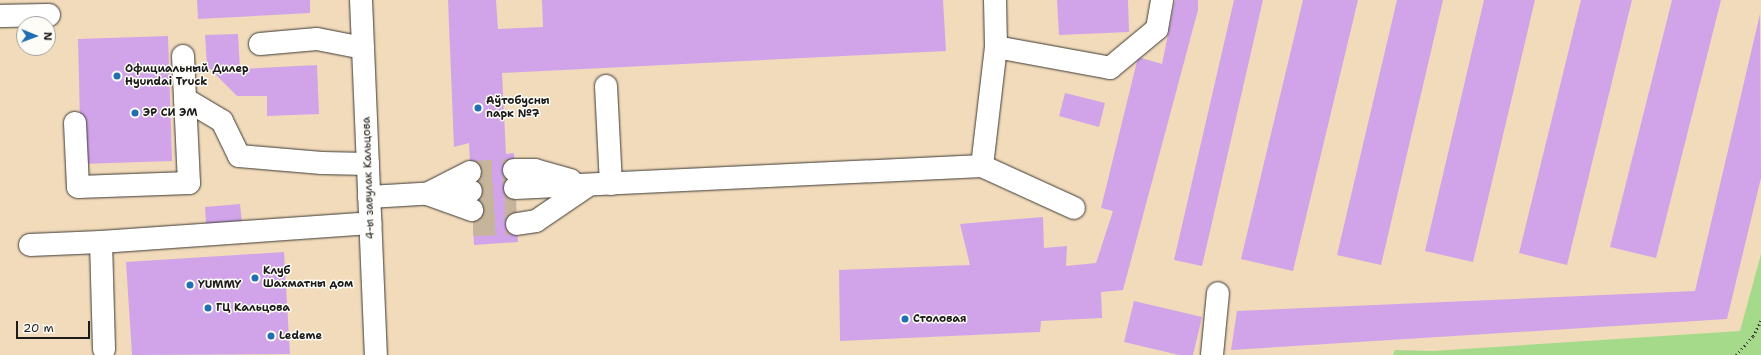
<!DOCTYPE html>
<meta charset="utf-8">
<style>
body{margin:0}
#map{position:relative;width:1761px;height:355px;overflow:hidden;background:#f2dbbb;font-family:"Shantell Sans",sans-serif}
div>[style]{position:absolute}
.green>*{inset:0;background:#a5da8a}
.building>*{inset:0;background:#d1a4e9}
.minor-tunnel>*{height:22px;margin-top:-11px;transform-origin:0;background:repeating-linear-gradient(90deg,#c7b59b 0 22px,transparent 0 33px)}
.path>*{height:2.5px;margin-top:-1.25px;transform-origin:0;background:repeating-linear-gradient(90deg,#3c3934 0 1px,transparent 0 4px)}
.roads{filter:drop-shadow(0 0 1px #3c3934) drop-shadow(0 0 1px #3c3934)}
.minor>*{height:22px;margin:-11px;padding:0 11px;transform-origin:11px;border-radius:11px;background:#fff}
.dots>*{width:11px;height:11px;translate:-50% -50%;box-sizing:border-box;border:2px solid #fdfcf7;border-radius:50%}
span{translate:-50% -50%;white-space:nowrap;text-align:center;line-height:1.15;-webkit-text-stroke:3px #fdfcf7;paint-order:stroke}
.poi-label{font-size:11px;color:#1c1c1c;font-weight:700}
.left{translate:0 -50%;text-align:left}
.street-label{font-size:11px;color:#1c1c1c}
.north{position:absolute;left:16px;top:16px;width:40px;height:40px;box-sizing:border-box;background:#fdfcf7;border:1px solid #a3a29f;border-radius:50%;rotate:91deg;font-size:11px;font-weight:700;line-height:16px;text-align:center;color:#1c1c1c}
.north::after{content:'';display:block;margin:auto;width:14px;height:18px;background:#1f6fb2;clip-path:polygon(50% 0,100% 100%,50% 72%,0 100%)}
.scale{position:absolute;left:16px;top:321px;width:74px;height:18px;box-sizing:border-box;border:2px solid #1c1c1c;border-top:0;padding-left:5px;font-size:12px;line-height:14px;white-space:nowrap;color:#1c1c1c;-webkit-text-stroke:3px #fdfcf7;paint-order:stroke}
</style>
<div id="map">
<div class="green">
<div style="clip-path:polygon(1761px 254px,1761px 355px,1393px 355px,1395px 350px,1433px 351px,1740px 331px)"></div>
</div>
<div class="building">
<div style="clip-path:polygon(197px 0,310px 0,310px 13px,198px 19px)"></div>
<div style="clip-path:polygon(448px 0,496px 0,498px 29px,543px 27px,542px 0,943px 0,946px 51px,502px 73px,506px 154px,514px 153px,518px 242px,474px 245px,469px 143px,454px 147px)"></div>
<div style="clip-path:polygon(1057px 0,1128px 0,1129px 32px,1059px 35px)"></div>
<div style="clip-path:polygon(1175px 0,1198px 0,1198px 10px,1123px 290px,1101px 292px,1102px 318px,1041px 321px,1040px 332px,840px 341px,839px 270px,970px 265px,960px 224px,1043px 217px,1044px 248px,1067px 246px,1066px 266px,1096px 263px,1113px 211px,1101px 208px,1138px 57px,1162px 64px)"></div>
<div style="clip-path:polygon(1234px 0,1263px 0,1202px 266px,1174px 260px)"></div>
<div style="clip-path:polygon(1303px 0,1358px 0,1293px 271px,1241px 259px)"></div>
<div style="clip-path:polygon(1397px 0,1443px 0,1381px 265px,1337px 255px)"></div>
<div style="clip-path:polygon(1484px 0,1535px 0,1473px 262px,1425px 251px)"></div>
<div style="clip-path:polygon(1581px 0,1632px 0,1567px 265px,1519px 253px)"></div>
<div style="clip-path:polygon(1672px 0,1721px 0,1656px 258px,1610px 247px)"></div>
<div style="clip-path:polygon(1760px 14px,1761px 178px,1727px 319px,1231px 350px,1237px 311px,1695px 291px)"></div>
<div style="clip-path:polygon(238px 34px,240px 69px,317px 65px,319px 114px,267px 116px,267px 96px,237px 96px,207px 66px,205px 35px)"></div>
<div style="clip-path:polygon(168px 36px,172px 161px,81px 164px,78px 39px)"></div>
<div style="clip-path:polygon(1065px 93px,1105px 103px,1099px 127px,1059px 116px)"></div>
<div style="clip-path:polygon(240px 204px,242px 222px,206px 225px,205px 207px)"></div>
<div style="clip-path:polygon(284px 252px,290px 354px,132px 355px,126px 262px)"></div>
<div style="clip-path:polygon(1134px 301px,1202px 317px,1193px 355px,1179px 355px,1124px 342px)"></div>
</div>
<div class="minor-tunnel">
<div style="left:470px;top:172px;width:44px;rotate:-2.6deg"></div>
<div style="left:471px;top:191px;width:44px;rotate:-3.9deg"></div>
<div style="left:472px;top:210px;width:44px"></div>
<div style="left:473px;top:225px;width:37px;rotate:-2deg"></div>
</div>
<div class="path">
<div style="left:1736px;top:355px;width:25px;rotate:-48deg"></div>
<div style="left:1753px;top:336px;width:18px;rotate:-63deg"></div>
</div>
<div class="roads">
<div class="minor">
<div style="left:361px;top:0;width:355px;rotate:87.6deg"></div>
<div style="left:0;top:16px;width:49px;rotate:-1.2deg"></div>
<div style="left:260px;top:44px;width:57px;rotate:-5deg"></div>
<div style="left:317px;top:39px;width:47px;rotate:11.1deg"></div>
<div style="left:996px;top:47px;width:116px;rotate:10.4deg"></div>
<div style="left:1110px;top:68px;width:61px;rotate:-39.7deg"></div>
<div style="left:1157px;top:29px;width:29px;rotate:-80deg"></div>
<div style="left:183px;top:56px;width:43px;rotate:87.3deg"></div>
<div style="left:606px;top:86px;width:98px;rotate:87.1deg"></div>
<div style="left:75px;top:123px;width:64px;rotate:87.3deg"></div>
<div style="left:78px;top:187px;width:111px;rotate:-2.1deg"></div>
<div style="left:189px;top:183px;width:84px;rotate:-92.7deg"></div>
<div style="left:185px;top:99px;width:43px;rotate:30.7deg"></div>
<div style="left:222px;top:121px;width:39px;rotate:64deg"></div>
<div style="left:239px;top:156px;width:83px;rotate:4.8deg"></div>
<div style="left:322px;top:163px;width:46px;rotate:1.2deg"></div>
<div style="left:982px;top:166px;width:101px;rotate:24.5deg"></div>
<div style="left:514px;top:170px;width:21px"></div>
<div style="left:535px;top:170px;width:37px;rotate:16deg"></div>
<div style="left:470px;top:172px;width:48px;rotate:152.9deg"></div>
<div style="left:427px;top:194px;width:48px;rotate:19.6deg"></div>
<div style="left:515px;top:188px;width:468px;rotate:-2.7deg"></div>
<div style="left:982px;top:166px;width:120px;rotate:-83.3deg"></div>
<div style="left:996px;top:47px;width:47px;rotate:-91.2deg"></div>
<div style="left:369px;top:197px;width:102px;rotate:-3.4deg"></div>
<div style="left:517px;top:224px;width:19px;rotate:-9deg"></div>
<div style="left:536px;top:221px;width:64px;rotate:-34.2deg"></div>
<div style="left:30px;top:245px;width:71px;rotate:-2.4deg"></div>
<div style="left:104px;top:349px;width:107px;rotate:-91.6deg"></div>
<div style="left:101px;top:242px;width:270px;rotate:-4deg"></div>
<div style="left:1212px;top:355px;width:62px;rotate:-84.5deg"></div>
</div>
</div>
<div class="dots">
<div style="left:117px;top:76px;background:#1f6fb2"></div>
<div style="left:478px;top:108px;background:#1f6fb2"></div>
<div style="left:135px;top:113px;background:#1f6fb2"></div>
<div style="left:255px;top:278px;background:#1f6fb2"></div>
<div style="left:190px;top:285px;background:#1f6fb2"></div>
<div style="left:208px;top:308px;background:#1f6fb2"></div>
<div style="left:905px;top:319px;background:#1f6fb2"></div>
<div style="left:271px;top:336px;background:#1f6fb2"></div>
</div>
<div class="poi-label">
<span class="left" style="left:125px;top:76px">Официальный Дилер<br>Hyundai Truck</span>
<span class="left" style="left:486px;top:108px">Аўтобусны<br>парк №7</span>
<span class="left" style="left:143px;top:113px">ЭР СИ ЭМ</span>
<span class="left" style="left:263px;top:278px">Клуб<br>Шахматны дом</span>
<span class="left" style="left:198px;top:285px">YUMMY</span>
<span class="left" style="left:216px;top:308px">ГЦ Кальцова</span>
<span class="left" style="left:913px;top:319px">Столовая</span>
<span class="left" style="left:279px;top:336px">Ledeme</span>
</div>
<div class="street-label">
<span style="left:369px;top:178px;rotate:-92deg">4-ы завулак Кальцова</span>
</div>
<div class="north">N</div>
<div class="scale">20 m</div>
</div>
